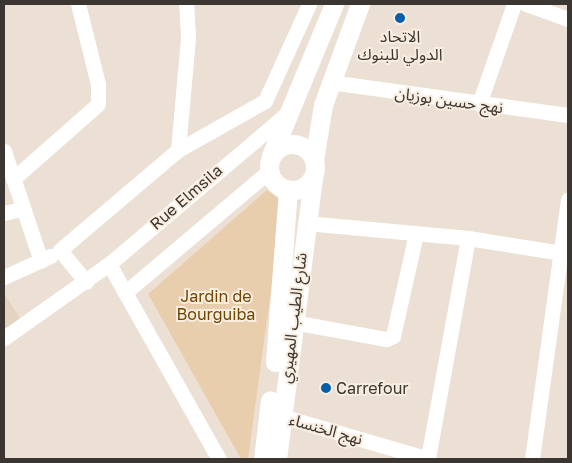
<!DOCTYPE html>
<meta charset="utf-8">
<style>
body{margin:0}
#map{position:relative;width:572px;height:463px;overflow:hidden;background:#ebe0d3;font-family:"Golos Text","Noto Sans Arabic",sans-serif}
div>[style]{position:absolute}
.built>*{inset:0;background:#e4d3c0}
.green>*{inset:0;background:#e9ceae}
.minor>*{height:15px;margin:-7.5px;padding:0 7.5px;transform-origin:7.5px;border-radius:7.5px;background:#fff}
.major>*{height:19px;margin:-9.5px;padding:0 9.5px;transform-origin:9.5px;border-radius:9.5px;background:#fff}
.major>.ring{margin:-9.5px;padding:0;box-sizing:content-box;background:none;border:19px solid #fff;border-radius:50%}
.dots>*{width:14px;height:14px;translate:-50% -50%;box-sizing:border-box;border:2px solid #f9ede0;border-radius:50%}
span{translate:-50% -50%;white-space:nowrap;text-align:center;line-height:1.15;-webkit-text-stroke:4px #f9ede0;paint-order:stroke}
.poi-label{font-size:16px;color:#3b3631}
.left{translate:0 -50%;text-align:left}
.street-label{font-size:16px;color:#3b3631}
.park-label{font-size:16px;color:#6e4600}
.frame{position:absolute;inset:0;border:5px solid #3b3631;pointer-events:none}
</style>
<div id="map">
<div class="built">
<div style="clip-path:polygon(4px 293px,21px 320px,4px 334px)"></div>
</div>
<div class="green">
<div style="clip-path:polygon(267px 190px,283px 203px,248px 459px,241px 459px,148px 294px)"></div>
</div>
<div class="minor">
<div style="left:526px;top:4px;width:45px;rotate:19.7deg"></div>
<div style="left:330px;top:82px;width:240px;rotate:7.9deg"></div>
<div style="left:479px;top:104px;width:106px;rotate:-70.7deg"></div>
<div style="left:178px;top:150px;width:113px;rotate:-84.9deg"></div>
<div style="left:188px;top:37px;width:33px;rotate:-93deg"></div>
<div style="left:4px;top:151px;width:116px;rotate:71.4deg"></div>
<div style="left:13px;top:179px;width:113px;rotate:-41.4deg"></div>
<div style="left:98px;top:104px;width:20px;rotate:-90deg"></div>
<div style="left:98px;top:84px;width:82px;rotate:-104deg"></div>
<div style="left:4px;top:213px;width:18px;rotate:-13deg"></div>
<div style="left:306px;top:223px;width:163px;rotate:5.3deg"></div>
<div style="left:468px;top:238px;width:225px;rotate:100.3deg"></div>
<div style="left:468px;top:238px;width:95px;rotate:9.1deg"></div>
<div style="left:109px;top:264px;width:224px;rotate:60.6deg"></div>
<div style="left:4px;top:277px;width:51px;rotate:-24.5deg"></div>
<div style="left:86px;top:282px;width:41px;rotate:-129.1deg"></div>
<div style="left:60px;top:250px;width:155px;rotate:-40.3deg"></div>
<div style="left:178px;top:150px;width:100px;rotate:-29.4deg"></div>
<div style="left:265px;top:101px;width:107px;rotate:-65.6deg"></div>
<div style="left:127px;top:291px;width:186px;rotate:-40.2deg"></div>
<div style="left:293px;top:322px;width:95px;rotate:10.4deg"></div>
<div style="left:386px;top:339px;width:8px;rotate:-23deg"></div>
<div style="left:393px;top:336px;width:105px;rotate:-77.3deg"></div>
<div style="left:4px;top:338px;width:128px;rotate:-35.2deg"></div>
<div style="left:109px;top:264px;width:237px;rotate:-40.2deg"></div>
<div style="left:281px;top:416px;width:154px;rotate:16.2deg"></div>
<div style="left:532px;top:459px;width:262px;rotate:-82.1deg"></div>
</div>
<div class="major">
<div class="ring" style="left:269px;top:144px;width:27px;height:27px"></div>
<div style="left:271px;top:156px;width:165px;rotate:-67.5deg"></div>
<div style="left:314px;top:160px;width:56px;rotate:-80.7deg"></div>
<div style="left:323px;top:105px;width:108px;rotate:-69.9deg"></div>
<div style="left:275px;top:362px;width:173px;rotate:-85.7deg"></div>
<div style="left:263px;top:459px;width:59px;rotate:-83.2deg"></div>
<div style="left:277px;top:459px;width:284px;rotate:-82.7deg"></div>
</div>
<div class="dots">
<div style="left:400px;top:18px;background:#035fac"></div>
<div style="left:326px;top:388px;background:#035fac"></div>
</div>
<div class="poi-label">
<span style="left:400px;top:45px">الاتحاد<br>الدولي للبنوك</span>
<span class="left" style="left:336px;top:388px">Carrefour</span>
</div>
<div class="street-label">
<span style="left:449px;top:100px;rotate:8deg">نهج حسين بوزيان</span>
<span style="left:186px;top:197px;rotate:-41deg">Rue Elmsila</span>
<span style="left:293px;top:318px;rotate:-83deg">شارع الطيب المهيري</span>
<span style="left:326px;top:429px;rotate:16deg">نهج الخنساء</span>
</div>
<div class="park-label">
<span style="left:216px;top:305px">Jardin de<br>Bourguiba</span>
</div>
<div class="frame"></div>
</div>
